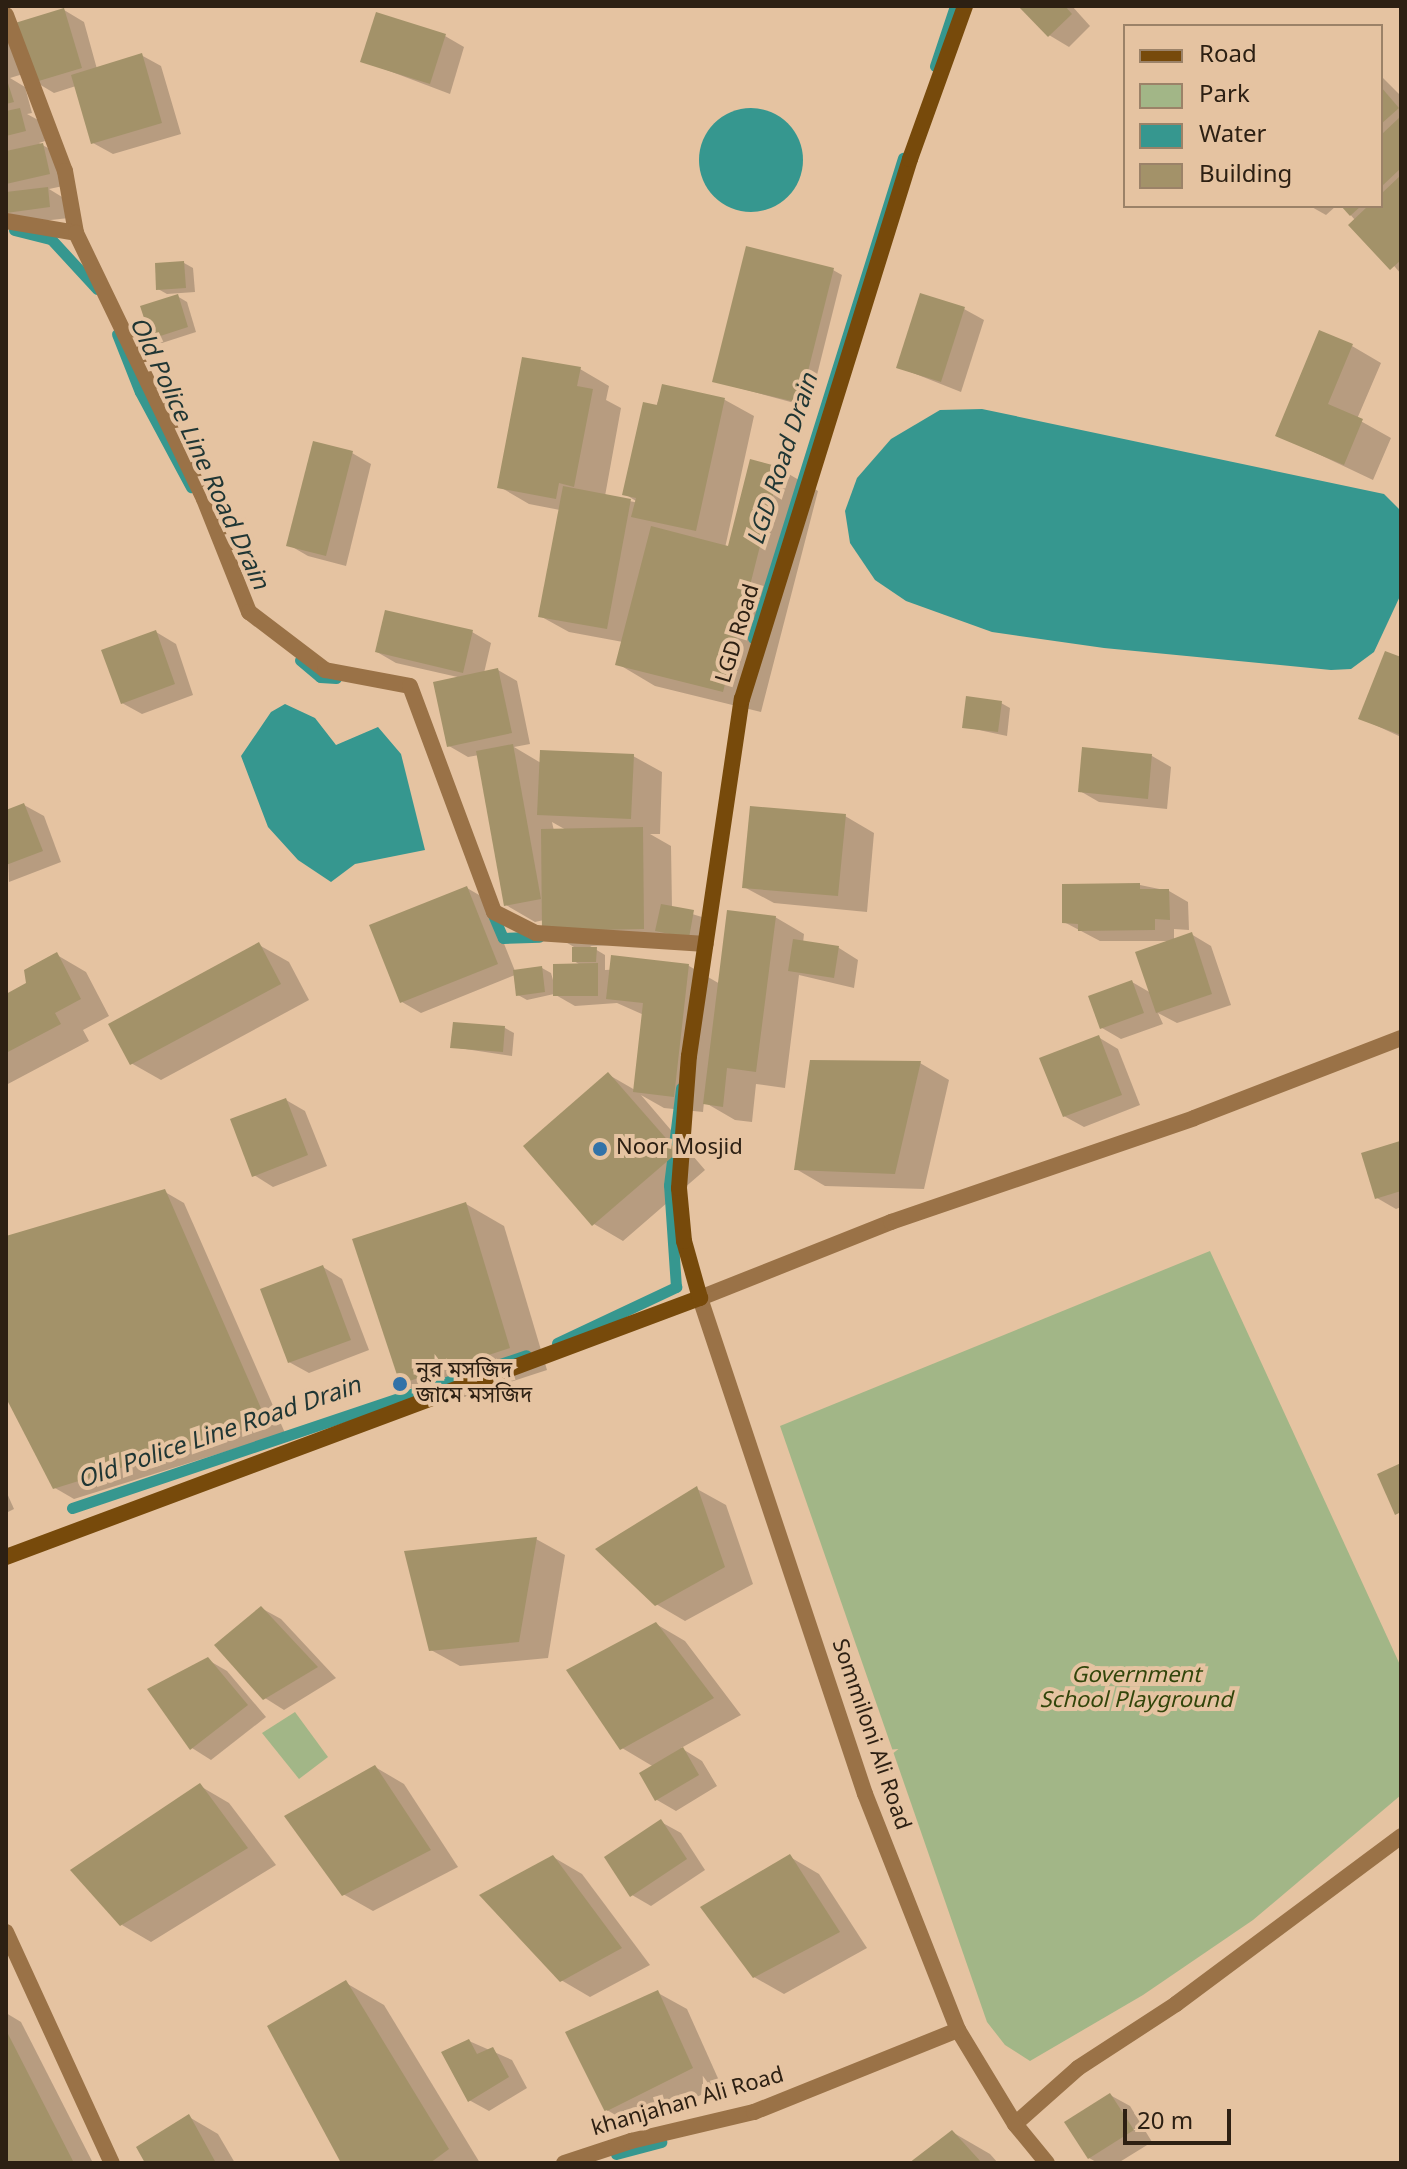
<!DOCTYPE html>
<meta charset="utf-8">
<style>
body{margin:0}
#map{position:relative;width:1407px;height:2169px;overflow:hidden;background:#e5c3a1;font-family:Georgia,"Noto Sans Bengali",serif}
div>[style]{position:absolute}
.green>*{inset:0;background:#a2b687}
.water>*{inset:0;background:#36978f}
.round{border-radius:50%}
.shadow>*{inset:0;background:#0003}
.stream>*{height:11px;margin:-5.5px;padding:0 5.5px;transform-origin:5.5px;border-radius:5.5px;background:#36978f}
.building>*{inset:0;background:#a39269}
.minor>*{height:16px;margin:-8px;padding:0 8px;transform-origin:8px;border-radius:8px;background:#9a7247}
.tertiary>*{height:16px;margin:-8px;padding:0 8px;transform-origin:8px;border-radius:8px;background:#9a7247}
.secondary>*{height:16px;margin:-8px;padding:0 8px;transform-origin:8px;border-radius:8px;background:#774a0b}
.dots>*{width:22px;height:22px;translate:-50% -50%;box-sizing:border-box;border:4px solid #e5c3a1;border-radius:50%}
span{translate:-50% -50%;white-space:nowrap;text-align:center;line-height:1.15;-webkit-text-stroke:8px #e5c3a1;paint-order:stroke}
.street-label{font-size:22px;color:#2d2013}
.poi-label{font-size:22px;color:#2d2013}
.left{translate:0 -50%;text-align:left}
.park-label{font-size:22px;color:#31450a;font-style:italic}
.water-label{font-size:24px;color:#203634;font-style:italic}
.frame{position:absolute;inset:0;border:8px solid #2d2013;pointer-events:none}
.legend{position:absolute;left:1123px;top:24px;width:260px;height:184px;box-sizing:border-box;background:#e5c3a1;border:2px solid #9b8268;margin:0;padding:10px 14px;list-style:none;font-size:24px;color:#2d2013}
.legend li{display:flex;align-items:center;gap:16px;height:40px}
.legend b{width:40px;border:2px solid #9b8268}
.scale{position:absolute;left:1123px;top:2109px;width:108px;height:36px;box-sizing:border-box;border:4px solid #2d2013;border-top:0;padding-left:10px;font-size:24px;line-height:28px;white-space:nowrap;color:#2d2013;-webkit-text-stroke:6px #e5c3a1;paint-order:stroke}
</style>
<div id="map">
<div class="green">
<div style="clip-path:polygon(1210px 1251px,1401px 1667px,1401px 1795px,1253px 1920px,1143px 1995px,1030px 2061px,1005px 2045px,987px 2022px,780px 1426px)"></div>
<div style="clip-path:polygon(295px 1712px,328px 1757px,299px 1779px,262px 1733px)"></div>
</div>
<div class="water">
<div class="round" style="left:699px;top:108px;width:104px;height:104px"></div>
<div style="clip-path:polygon(982px 409px,1384px 494px,1401px 511px,1401px 594px,1374px 652px,1351px 669px,1331px 670px,1104px 648px,992px 632px,906px 601px,875px 580px,850px 543px,845px 511px,857px 478px,891px 439px,940px 410px)"></div>
<div style="clip-path:polygon(285px 704px,315px 718px,336px 745px,378px 727px,401px 754px,425px 850px,355px 864px,331px 882px,298px 860px,268px 827px,241px 756px,271px 712px)"></div>
</div>
<div class="shadow">
<div style="clip-path:polygon(1021px 6px,1072px 6px,1090px 26px,1069px 47px,1049px 35px)"></div>
<div style="clip-path:polygon(64px 10px,84px 22px,97px 69px,141px 55px,161px 66px,181px 134px,113px 154px,93px 143px,76px 86px,54px 93px,34px 81px)"></div>
<div style="clip-path:polygon(6px 32px,23px 74px,10px 78px,25px 87px,32px 113px,27px 114px,40px 121px,45px 141px,39px 143px,62px 156px,68px 185px,49px 189px,67px 200px,69px 218px,6px 225px)"></div>
<div style="clip-path:polygon(445px 36px,464px 47px,450px 94px,363px 61px)"></div>
<div style="clip-path:polygon(1381px 76px,1401px 96px,1401px 274px,1343px 206px,1381px 206px)"></div>
<div style="clip-path:polygon(1310px 206px,1336px 206px,1326px 215px)"></div>
<div style="clip-path:polygon(184px 263px,193px 268px,195px 292px,167px 294px,158px 289px)"></div>
<div style="clip-path:polygon(833px 270px,842px 275px,809px 407px,714px 381px)"></div>
<div style="clip-path:polygon(177px 296px,187px 302px,196px 332px,162px 343px,152px 337px)"></div>
<div style="clip-path:polygon(964px 309px,984px 320px,961px 392px,898px 367px)"></div>
<div style="clip-path:polygon(1352px 346px,1381px 363px,1357px 419px,1391px 438px,1373px 480px,1278px 435px)"></div>
<div style="clip-path:polygon(580px 369px,609px 386px,606px 400px,621px 408px,605px 496px,639px 503px,625px 494px,663px 387px,725px 400px,754px 416px,725px 548px,729px 549px,751px 462px,780px 469px,818px 491px,761px 712px,655px 686px,618px 664px,623px 642px,569px 632px,540px 616px,560px 510px,529px 504px,500px 487px)"></div>
<div style="clip-path:polygon(352px 453px,371px 464px,346px 566px,308px 556px,289px 545px)"></div>
<div style="clip-path:polygon(156px 632px,176px 644px,193px 695px,142px 714px,122px 703px)"></div>
<div style="clip-path:polygon(evenodd,472px 632px,491px 643px,484px 673px,498px 670px,517px 681px,530px 744px,514px 747px,541px 763px,633px 756px,662px 772px,660px 834px,650px 834px,671px 846px,672px 908px,702px 917px,698px 941px,590px 946px,605px 955px,605px 970px,689px 966px,720px 984px,775px 917px,804px 934px,803px 943px,839px 948px,858px 960px,854px 988px,799px 975px,785px 1088px,756px 1084px,752px 1122px,735px 1120px,704px 1102px,703px 1112px,664px 1108px,641px 1095px,705px 1170px,623px 1241px,594px 1224px,609px 1075px,635px 1090px,644px 1015px,617px 1003px,575px 1006px,554px 994px,527px 1000px,518px 995px,515px 975px,421px 1013px,402px 1002px,467px 888px,486px 899px,515px 971px,542px 968px,551px 973px,555px 987px,582px 966px,574px 961px,574px 947px,544px 929px,544px 920px,535px 922px,506px 905px,479px 755px,468px 757px,449px 746px,462px 678px,396px 663px,377px 652px,472px 632px,552px 822px,568px 831px,554px 831px,552px 822px)"></div>
<div style="clip-path:polygon(1401px 659px,1401px 737px,1360px 718px)"></div>
<div style="clip-path:polygon(1001px 703px,1010px 708px,1007px 736px,965px 727px)"></div>
<div style="clip-path:polygon(1084px 749px,1152px 756px,1171px 767px,1167px 809px,1099px 802px,1080px 791px)"></div>
<div style="clip-path:polygon(24px 805px,44px 816px,61px 862px,9px 882px,6px 812px)"></div>
<div style="clip-path:polygon(845px 816px,874px 833px,867px 912px,774px 903px,744px 887px)"></div>
<div style="clip-path:polygon(1140px 885px,1169px 891px,1188px 902px,1189px 930px,1174px 929px,1174px 940px,1191px 934px,1211px 946px,1231px 1005px,1177px 1023px,1158px 1013px,1163px 1024px,1121px 1039px,1102px 1028px,1132px 982px,1151px 993px,1171px 941px,1100px 941px,1064px 922px)"></div>
<div style="clip-path:polygon(259px 945px,289px 962px,309px 1000px,161px 1080px,131px 1063px)"></div>
<div style="clip-path:polygon(57px 955px,86px 972px,109px 1016px,83px 1030px,89px 1041px,6px 1085px,6px 996px,28px 984px)"></div>
<div style="clip-path:polygon(505px 1028px,514px 1033px,512px 1056px,452px 1047px)"></div>
<div style="clip-path:polygon(1098px 1037px,1118px 1049px,1140px 1105px,1084px 1127px,1064px 1116px)"></div>
<div style="clip-path:polygon(920px 1063px,949px 1080px,924px 1189px,825px 1186px,796px 1169px)"></div>
<div style="clip-path:polygon(286px 1100px,305px 1111px,327px 1166px,273px 1187px,254px 1175px)"></div>
<div style="clip-path:polygon(1400px 1144px,1401px 1207px,1396px 1209px,1377px 1198px)"></div>
<div style="clip-path:polygon(165px 1192px,184px 1203px,285px 1433px,74px 1499px,55px 1488px,6px 1394px,6px 1238px)"></div>
<div style="clip-path:polygon(466px 1204px,504px 1226px,547px 1370px,440px 1405px,402px 1383px)"></div>
<div style="clip-path:polygon(323px 1267px,342px 1279px,369px 1350px,309px 1373px,289px 1362px)"></div>
<div style="clip-path:polygon(697px 1489px,726px 1505px,753px 1584px,685px 1621px,656px 1604px)"></div>
<div style="clip-path:polygon(6px 1491px,14px 1509px,6px 1513px)"></div>
<div style="clip-path:polygon(536px 1539px,565px 1555px,548px 1658px,460px 1666px,431px 1650px)"></div>
<div style="clip-path:polygon(261px 1608px,281px 1619px,336px 1678px,284px 1710px,265px 1698px)"></div>
<div style="clip-path:polygon(656px 1624px,685px 1641px,741px 1715px,681px 1748px,702px 1761px,717px 1786px,676px 1811px,657px 1800px,654px 1767px,622px 1748px)"></div>
<div style="clip-path:polygon(208px 1660px,227px 1671px,266px 1717px,211px 1760px,192px 1748px)"></div>
<div style="clip-path:polygon(375px 1767px,404px 1784px,458px 1867px,373px 1911px,343px 1894px)"></div>
<div style="clip-path:polygon(200px 1786px,229px 1803px,276px 1865px,151px 1942px,122px 1925px)"></div>
<div style="clip-path:polygon(661px 1822px,681px 1833px,705px 1870px,651px 1906px,632px 1895px)"></div>
<div style="clip-path:polygon(553px 1857px,582px 1874px,650px 1965px,590px 1997px,561px 1980px)"></div>
<div style="clip-path:polygon(790px 1857px,819px 1874px,867px 1948px,784px 1994px,754px 1977px)"></div>
<div style="clip-path:polygon(346px 1983px,384px 2005px,480px 2163px,343px 2163px)"></div>
<div style="clip-path:polygon(658px 1993px,687px 2009px,721px 2085px,636px 2127px,607px 2110px)"></div>
<div style="clip-path:polygon(6px 2013px,21px 2022px,93px 2163px,6px 2163px)"></div>
<div style="clip-path:polygon(469px 2041px,512px 2060px,527px 2088px,489px 2111px,469px 2100px)"></div>
<div style="clip-path:polygon(1110px 2095px,1130px 2106px,1152px 2142px,1118px 2163px,1098px 2163px,1089px 2158px)"></div>
<div style="clip-path:polygon(189px 2117px,218px 2134px,235px 2163px,147px 2163px)"></div>
<div style="clip-path:polygon(952px 2132px,990px 2154px,998px 2163px,912px 2163px)"></div>
</div>
<div class="stream">
<div style="left:935px;top:66px;width:63px;rotate:-71.6deg"></div>
<div style="left:14px;top:230px;width:38px;rotate:14deg"></div>
<div style="left:51px;top:239px;width:68px;rotate:47.4deg"></div>
<div style="left:117px;top:334px;width:62px;rotate:68.4deg"></div>
<div style="left:140px;top:392px;width:108px;rotate:61.8deg"></div>
<div style="left:753px;top:638px;width:503px;rotate:-72.65deg"></div>
<div style="left:300px;top:660px;width:26px;rotate:40deg"></div>
<div style="left:320px;top:677px;width:16px;rotate:4deg"></div>
<div style="left:491px;top:910px;width:30px;rotate:67deg"></div>
<div style="left:503px;top:938px;width:36px;rotate:-2deg"></div>
<div style="left:557px;top:1343px;width:132px;rotate:-25.2deg"></div>
<div style="left:676px;top:1287px;width:102px;rotate:-93.9deg"></div>
<div style="left:669px;top:1185px;width:98px;rotate:-82.9deg"></div>
<div style="left:72px;top:1508px;width:479px;rotate:-18.6deg"></div>
<div style="left:616px;top:2154px;width:47px;rotate:-14.9deg"></div>
</div>
<div class="building">
<div style="clip-path:polygon(1018px 6px,1065px 6px,1072px 14px,1048px 37px)"></div>
<div style="clip-path:polygon(64px 8px,82px 68px,32px 83px,15px 23px)"></div>
<div style="clip-path:polygon(376px 12px,446px 34px,430px 84px,360px 62px)"></div>
<div style="clip-path:polygon(142px 53px,162px 123px,91px 144px,71px 75px)"></div>
<div style="clip-path:polygon(6px 77px,14px 102px,6px 104px)"></div>
<div style="clip-path:polygon(1381px 87px,1399px 108px,1381px 124px)"></div>
<div style="clip-path:polygon(20px 108px,26px 131px,6px 136px,6px 111px)"></div>
<div style="clip-path:polygon(1401px 116px,1401px 168px,1381px 187px,1381px 135px)"></div>
<div style="clip-path:polygon(43px 143px,50px 174px,6px 184px,6px 151px)"></div>
<div style="clip-path:polygon(1401px 175px,1401px 260px,1390px 270px,1348px 225px,1368px 206px,1381px 206px,1381px 194px)"></div>
<div style="clip-path:polygon(48px 187px,50px 207px,6px 213px,6px 192px)"></div>
<div style="clip-path:polygon(1341px 206px,1361px 206px,1350px 216px)"></div>
<div style="clip-path:polygon(746px 246px,834px 268px,800px 403px,712px 382px)"></div>
<div style="clip-path:polygon(184px 261px,186px 288px,156px 290px,155px 263px)"></div>
<div style="clip-path:polygon(920px 293px,965px 307px,941px 382px,896px 368px)"></div>
<div style="clip-path:polygon(178px 294px,188px 327px,151px 339px,140px 306px)"></div>
<div style="clip-path:polygon(1319px 330px,1353px 344px,1328px 404px,1363px 419px,1344px 465px,1275px 436px)"></div>
<div style="clip-path:polygon(522px 357px,581px 367px,577px 386px,593px 389px,574px 487px,559px 483px,556px 499px,497px 488px)"></div>
<div style="clip-path:polygon(662px 384px,725px 398px,696px 531px,631px 517px,636px 498px,622px 495px,643px 402px,657px 405px)"></div>
<div style="clip-path:polygon(313px 441px,353px 451px,326px 556px,286px 546px)"></div>
<div style="clip-path:polygon(750px 459px,780px 467px,723px 692px,615px 665px,651px 526px,728px 546px)"></div>
<div style="clip-path:polygon(563px 486px,631px 499px,607px 629px,538px 617px)"></div>
<div style="clip-path:polygon(385px 610px,473px 630px,463px 673px,375px 652px)"></div>
<div style="clip-path:polygon(156px 630px,175px 684px,121px 704px,101px 650px)"></div>
<div style="clip-path:polygon(1385px 651px,1401px 657px,1401px 735px,1358px 719px)"></div>
<div style="clip-path:polygon(498px 668px,512px 733px,447px 747px,433px 682px)"></div>
<div style="clip-path:polygon(966px 696px,1002px 701px,998px 732px,962px 728px)"></div>
<div style="clip-path:polygon(513px 744px,541px 899px,504px 906px,476px 751px)"></div>
<div style="clip-path:polygon(1082px 747px,1152px 754px,1148px 799px,1078px 792px)"></div>
<div style="clip-path:polygon(540px 750px,634px 754px,631px 819px,537px 815px)"></div>
<div style="clip-path:polygon(24px 803px,43px 851px,6px 865px,6px 810px)"></div>
<div style="clip-path:polygon(750px 806px,846px 814px,838px 896px,742px 888px)"></div>
<div style="clip-path:polygon(643px 827px,644px 929px,542px 931px,541px 829px)"></div>
<div style="clip-path:polygon(1140px 883px,1140px 889px,1169px 889px,1170px 920px,1155px 919px,1155px 930px,1078px 931px,1078px 924px,1062px 923px,1062px 884px)"></div>
<div style="clip-path:polygon(467px 886px,498px 964px,400px 1003px,369px 925px)"></div>
<div style="clip-path:polygon(661px 904px,694px 910px,689px 938px,655px 931px)"></div>
<div style="clip-path:polygon(727px 910px,776px 916px,756px 1072px,727px 1068px,723px 1107px,703px 1104px)"></div>
<div style="clip-path:polygon(1192px 932px,1212px 994px,1156px 1013px,1135px 952px)"></div>
<div style="clip-path:polygon(793px 939px,839px 946px,834px 978px,788px 971px)"></div>
<div style="clip-path:polygon(259px 942px,281px 984px,130px 1065px,108px 1024px)"></div>
<div style="clip-path:polygon(572px 947px,597px 947px,596px 962px,572px 962px)"></div>
<div style="clip-path:polygon(57px 952px,81px 999px,55px 1013px,61px 1024px,6px 1053px,6px 994px,26px 983px,24px 970px)"></div>
<div style="clip-path:polygon(611px 955px,689px 964px,674px 1097px,633px 1092px,643px 1003px,606px 999px)"></div>
<div style="clip-path:polygon(598px 963px,598px 996px,553px 996px,553px 964px)"></div>
<div style="clip-path:polygon(542px 966px,545px 992px,516px 996px,513px 970px)"></div>
<div style="clip-path:polygon(1132px 980px,1144px 1013px,1100px 1029px,1088px 996px)"></div>
<div style="clip-path:polygon(453px 1022px,505px 1026px,503px 1052px,450px 1048px)"></div>
<div style="clip-path:polygon(1099px 1035px,1122px 1095px,1063px 1117px,1039px 1058px)"></div>
<div style="clip-path:polygon(810px 1060px,921px 1061px,895px 1174px,794px 1170px)"></div>
<div style="clip-path:polygon(608px 1072px,678px 1152px,592px 1226px,523px 1146px)"></div>
<div style="clip-path:polygon(286px 1098px,308px 1155px,252px 1177px,230px 1119px)"></div>
<div style="clip-path:polygon(1400px 1141px,1401px 1191px,1375px 1199px,1361px 1153px)"></div>
<div style="clip-path:polygon(165px 1189px,267px 1422px,53px 1489px,6px 1398px,6px 1236px)"></div>
<div style="clip-path:polygon(466px 1202px,510px 1348px,400px 1384px,352px 1239px)"></div>
<div style="clip-path:polygon(323px 1265px,351px 1340px,288px 1363px,260px 1289px)"></div>
<div style="clip-path:polygon(1401px 1463px,1401px 1512px,1395px 1515px,1377px 1474px)"></div>
<div style="clip-path:polygon(697px 1486px,725px 1567px,655px 1606px,595px 1549px)"></div>
<div style="clip-path:polygon(537px 1537px,519px 1642px,429px 1651px,404px 1551px)"></div>
<div style="clip-path:polygon(261px 1606px,318px 1667px,263px 1700px,214px 1645px)"></div>
<div style="clip-path:polygon(656px 1622px,714px 1698px,620px 1750px,566px 1670px)"></div>
<div style="clip-path:polygon(208px 1657px,248px 1705px,190px 1750px,147px 1689px)"></div>
<div style="clip-path:polygon(683px 1747px,699px 1775px,655px 1801px,639px 1773px)"></div>
<div style="clip-path:polygon(375px 1765px,431px 1850px,342px 1896px,284px 1816px)"></div>
<div style="clip-path:polygon(200px 1783px,248px 1848px,120px 1926px,70px 1870px)"></div>
<div style="clip-path:polygon(661px 1819px,687px 1859px,630px 1897px,604px 1857px)"></div>
<div style="clip-path:polygon(790px 1854px,840px 1932px,753px 1978px,700px 1907px)"></div>
<div style="clip-path:polygon(553px 1855px,622px 1948px,560px 1982px,479px 1895px)"></div>
<div style="clip-path:polygon(346px 1980px,449px 2149px,430px 2163px,341px 2163px,267px 2026px)"></div>
<div style="clip-path:polygon(658px 1990px,693px 2068px,605px 2112px,565px 2032px)"></div>
<div style="clip-path:polygon(6px 2030px,74px 2163px,6px 2163px)"></div>
<div style="clip-path:polygon(469px 2039px,477px 2054px,493px 2047px,509px 2077px,468px 2102px,441px 2052px)"></div>
<div style="clip-path:polygon(1110px 2093px,1134px 2130px,1088px 2159px,1064px 2122px)"></div>
<div style="clip-path:polygon(189px 2114px,216px 2163px,145px 2163px,136px 2147px)"></div>
<div style="clip-path:polygon(952px 2130px,982px 2163px,909px 2163px)"></div>
</div>
<div class="minor">
<div style="left:6px;top:15px;width:167px;rotate:69.3deg"></div>
<div style="left:65px;top:171px;width:63px;rotate:79.9deg"></div>
</div>
<div class="tertiary">
<div style="left:6px;top:221px;width:71px;rotate:9.7deg"></div>
<div style="left:76px;top:233px;width:295px;rotate:64.3deg"></div>
<div style="left:204px;top:499px;width:122px;rotate:68.3deg"></div>
<div style="left:249px;top:612px;width:96px;rotate:37.3deg"></div>
<div style="left:325px;top:670px;width:86px;rotate:10.7deg"></div>
<div style="left:410px;top:686px;width:241px;rotate:69.6deg"></div>
<div style="left:494px;top:912px;width:47px;rotate:26.6deg"></div>
<div style="left:536px;top:933px;width:170px;rotate:3.7deg"></div>
<div style="left:6px;top:1932px;width:254px;rotate:65.4deg"></div>
<div style="left:1015px;top:2124px;width:84px;rotate:-41.6deg"></div>
<div style="left:1078px;top:2068px;width:117px;rotate:-33.1deg"></div>
<div style="left:1176px;top:2004px;width:281px;rotate:-36.7deg"></div>
<div style="left:564px;top:2163px;width:71px;rotate:-18.2deg"></div>
<div style="left:631px;top:2141px;width:126px;rotate:-13.3deg"></div>
<div style="left:754px;top:2112px;width:220px;rotate:-21.9deg"></div>
<div style="left:1047px;top:2163px;width:50px;rotate:-129.4deg"></div>
<div style="left:1015px;top:2124px;width:110px;rotate:-121.2deg"></div>
<div style="left:958px;top:2030px;width:254px;rotate:-111.5deg"></div>
<div style="left:865px;top:1794px;width:523px;rotate:-108.4deg"></div>
<div style="left:700px;top:1298px;width:206px;rotate:-21.7deg"></div>
<div style="left:891px;top:1222px;width:320px;rotate:-18.9deg"></div>
<div style="left:1194px;top:1118px;width:222px;rotate:-21.1deg"></div>
</div>
<div class="secondary">
<div style="left:6px;top:1557px;width:741px;rotate:-20.47deg"></div>
<div style="left:700px;top:1298px;width:59px;rotate:-105.7deg"></div>
<div style="left:684px;top:1241px;width:53px;rotate:-95.4deg"></div>
<div style="left:679px;top:1188px;width:132px;rotate:-85.7deg"></div>
<div style="left:689px;top:1056px;width:361px;rotate:-81.6deg"></div>
<div style="left:742px;top:699px;width:566px;rotate:-72.72deg"></div>
<div style="left:910px;top:159px;width:163px;rotate:-70.2deg"></div>
</div>
<div class="dots">
<div style="left:600px;top:1149px;background:#3272a8"></div>
<div style="left:400px;top:1384px;background:#3272a8"></div>
</div>
<div class="street-label">
<span style="left:739px;top:634px;rotate:-73deg">LGD Road</span>
<span style="left:870px;top:1735px;rotate:71deg">Sommiloni Ali Road</span>
<span style="left:688px;top:2103px;rotate:-16deg">khanjahan Ali Road</span>
</div>
<div class="poi-label">
<span class="left" style="left:616px;top:1149px">Noor Mosjid</span>
<span class="left" style="left:416px;top:1384px">নুর মসজিদ<br>জামে মসজিদ</span>
</div>
<div class="park-label">
<span style="left:1136px;top:1689px">Government<br>School Playground</span>
</div>
<div class="water-label">
<span style="left:197px;top:454px;rotate:65deg">Old Police Line Road Drain</span>
<span style="left:785px;top:460px;rotate:-72deg">LGD Road Drain</span>
<span style="left:220px;top:1435px;rotate:-19deg">Old Police Line Road Drain</span>
</div>
<div class="frame"></div>
<ul class="legend">
<li><b style="height:10px;background:#774a0b"></b>Road</li>
<li><b style="height:22px;background:#a2b687"></b>Park</li>
<li><b style="height:22px;background:#36978f"></b>Water</li>
<li><b style="height:22px;background:#a39269"></b>Building</li>
</ul>
<div class="scale">20 m</div>
</div>
